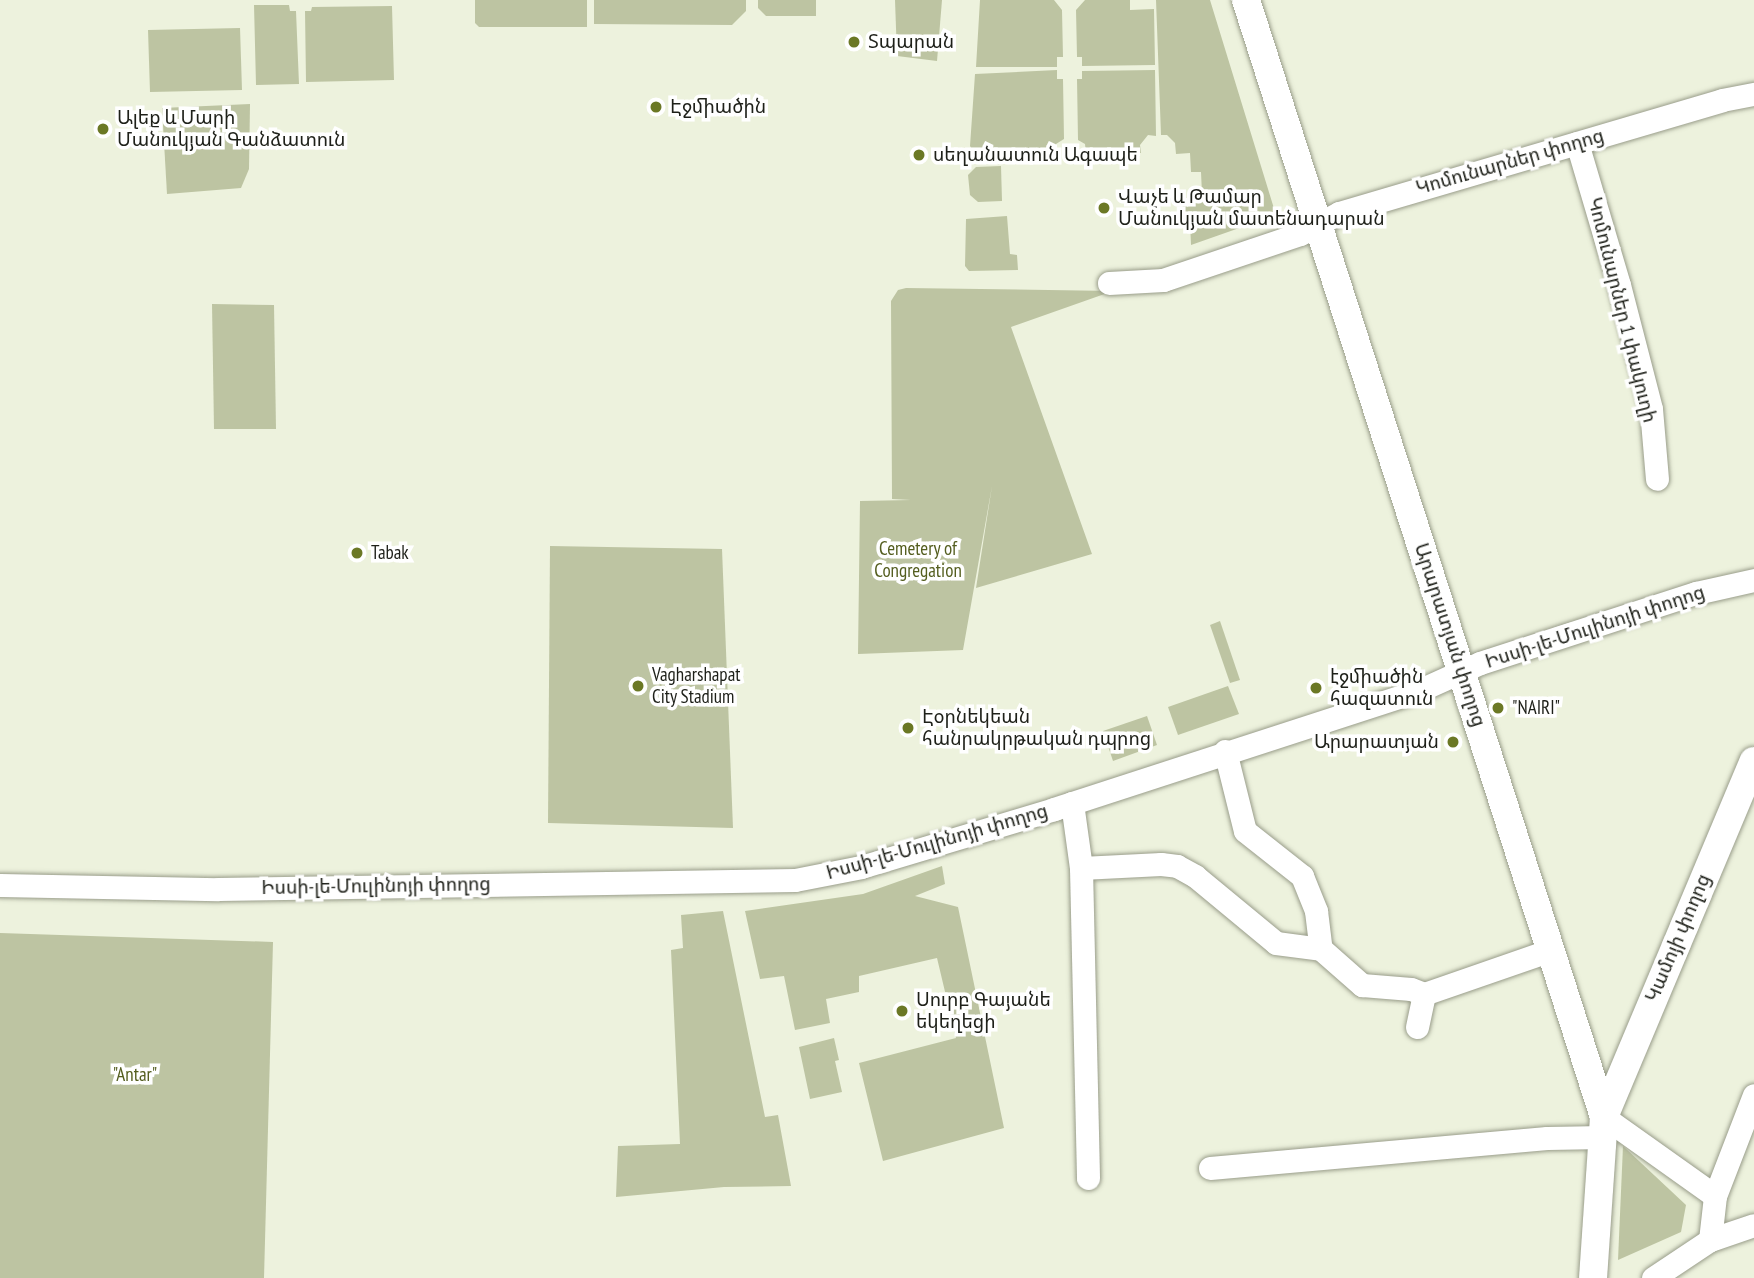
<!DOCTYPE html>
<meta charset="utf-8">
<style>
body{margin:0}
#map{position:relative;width:1754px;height:1278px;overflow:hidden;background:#edf2dd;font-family:"PT Sans Narrow","Noto Sans Armenian",sans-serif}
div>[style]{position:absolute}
.green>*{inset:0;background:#bdc4a2}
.roads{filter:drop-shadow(0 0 2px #999d8a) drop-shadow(0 0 2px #999d8a)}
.minor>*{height:23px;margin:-11.5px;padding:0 11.5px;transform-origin:11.5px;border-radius:11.5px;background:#fff}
.major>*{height:28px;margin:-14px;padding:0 14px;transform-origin:14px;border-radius:14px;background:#fff}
.dots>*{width:19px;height:19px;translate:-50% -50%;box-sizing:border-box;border:4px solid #fff;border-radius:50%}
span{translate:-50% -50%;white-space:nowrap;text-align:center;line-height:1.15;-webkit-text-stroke:7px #fff;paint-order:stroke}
.poi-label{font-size:19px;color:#1e2019}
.left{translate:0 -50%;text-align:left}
.right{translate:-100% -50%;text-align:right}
.street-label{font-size:19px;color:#1e2019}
.park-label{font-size:19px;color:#545e1f}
</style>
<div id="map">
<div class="green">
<div style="clip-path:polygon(475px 0,587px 0,587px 27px,479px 27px,475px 23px)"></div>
<div style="clip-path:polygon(594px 0,746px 0,746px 11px,732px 25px,594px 24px)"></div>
<div style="clip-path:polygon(758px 0,816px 0,816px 16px,766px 16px,758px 8px)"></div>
<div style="clip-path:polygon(895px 0,942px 0,937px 61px,897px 56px)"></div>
<div style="clip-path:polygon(980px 0,1054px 0,1062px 10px,1063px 57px,1057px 57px,1057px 67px,976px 67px)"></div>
<div style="clip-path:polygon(1085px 0,1130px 0,1130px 10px,1154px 9px,1155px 65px,1082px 66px,1082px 57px,1077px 57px,1076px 10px)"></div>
<div style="clip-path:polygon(1156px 0,1210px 0,1276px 215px,1191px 245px,1190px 222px,1184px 222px,1182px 200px,1202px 194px,1201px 172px,1191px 172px,1190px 153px,1176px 154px,1175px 143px,1167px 135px,1161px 135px)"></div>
<div style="clip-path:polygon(254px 5px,289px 5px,290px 11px,296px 11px,299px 84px,256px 85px)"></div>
<div style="clip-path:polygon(392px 6px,394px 80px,306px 82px,305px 11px,311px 11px,312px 7px)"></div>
<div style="clip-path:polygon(240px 28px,242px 90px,150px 92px,148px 30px)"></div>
<div style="clip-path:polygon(1057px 70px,1057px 79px,1063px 79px,1064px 139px,1056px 144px,1055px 155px,973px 151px,970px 146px,975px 74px)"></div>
<div style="clip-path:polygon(1155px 70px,1156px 136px,1148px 135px,1140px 145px,1141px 153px,1086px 154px,1085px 144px,1078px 140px,1077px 79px,1082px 79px,1082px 71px)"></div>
<div style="clip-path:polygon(250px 104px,249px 169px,241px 188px,167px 194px,162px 108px)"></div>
<div style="clip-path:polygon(1001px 166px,1002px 201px,978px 202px,970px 195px,968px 175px,976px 167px)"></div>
<div style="clip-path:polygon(1007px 216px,1010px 254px,1017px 255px,1018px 270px,969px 271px,965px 266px,966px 219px)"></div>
<div style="clip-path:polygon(906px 288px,1113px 291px,1011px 327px,1092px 554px,976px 588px,992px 486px,963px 650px,858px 654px,860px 501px,911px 500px,892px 499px,891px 301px,898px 290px)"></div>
<div style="clip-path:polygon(212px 304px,274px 305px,276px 429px,214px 429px)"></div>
<div style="clip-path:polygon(550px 546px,722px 549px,733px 828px,548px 823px)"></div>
<div style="clip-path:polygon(1220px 621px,1240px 680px,1230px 683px,1210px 625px)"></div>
<div style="clip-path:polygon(1228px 686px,1239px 714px,1178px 735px,1168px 707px)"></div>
<div style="clip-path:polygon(1147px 716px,1157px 745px,1113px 761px,1103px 731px)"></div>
<div style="clip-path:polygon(942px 866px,945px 884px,915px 896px,958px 907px,1004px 1128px,883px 1161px,859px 1063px,956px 1038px,937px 958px,859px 976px,859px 992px,826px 999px,830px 1023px,795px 1030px,784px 976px,760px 979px,745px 911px,863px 894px)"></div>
<div style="clip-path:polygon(723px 911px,765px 1117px,778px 1115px,791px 1186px,724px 1187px,616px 1197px,618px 1146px,680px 1144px,671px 950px,683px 948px,681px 915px)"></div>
<div style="clip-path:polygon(0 933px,273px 942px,264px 1278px,0 1278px)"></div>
<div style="clip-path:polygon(834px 1038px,839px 1060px,835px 1061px,842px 1092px,810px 1099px,799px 1047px)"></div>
<div style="clip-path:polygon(1623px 1146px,1686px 1205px,1681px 1232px,1618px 1260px)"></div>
</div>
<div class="roads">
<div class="minor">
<div style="left:1577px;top:143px;width:148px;rotate:73.5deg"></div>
<div style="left:1619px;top:285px;width:128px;rotate:75.5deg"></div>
<div style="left:1651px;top:409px;width:70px;rotate:85.1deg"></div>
<div style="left:1109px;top:283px;width:54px;rotate:-3.2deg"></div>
<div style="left:1163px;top:280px;width:145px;rotate:-18.6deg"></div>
<div style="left:1300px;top:234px;width:44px;rotate:-28.3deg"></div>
<div style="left:1339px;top:213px;width:399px;rotate:-16.4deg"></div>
<div style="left:1722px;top:100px;width:33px;rotate:-11deg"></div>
<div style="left:1225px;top:751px;width:82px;rotate:76deg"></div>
<div style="left:1245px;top:831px;width:73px;rotate:38.3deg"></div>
<div style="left:1302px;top:876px;width:38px;rotate:68deg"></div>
<div style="left:1316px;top:911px;width:38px;rotate:83deg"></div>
<div style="left:1321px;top:949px;width:55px;rotate:41.3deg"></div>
<div style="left:1362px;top:985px;width:49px;rotate:4.7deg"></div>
<div style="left:1411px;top:989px;width:14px;rotate:21deg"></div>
<div style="left:1072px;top:803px;width:66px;rotate:82.1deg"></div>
<div style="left:1081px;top:868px;width:80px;rotate:-2.9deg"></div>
<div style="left:1161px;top:864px;width:16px;rotate:7deg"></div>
<div style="left:1177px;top:866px;width:21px;rotate:29deg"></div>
<div style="left:1195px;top:876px;width:105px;rotate:39.6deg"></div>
<div style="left:1276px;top:943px;width:45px;rotate:7.6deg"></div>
<div style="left:1081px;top:868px;width:310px;rotate:88.7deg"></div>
<div style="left:0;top:885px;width:218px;rotate:1.1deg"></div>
<div style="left:218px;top:889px;width:577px;rotate:-0.89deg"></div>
<div style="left:795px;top:880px;width:67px;rotate:-11.1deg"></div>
<div style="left:861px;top:867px;width:202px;rotate:-16.7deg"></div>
<div style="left:1054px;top:809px;width:383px;rotate:-18deg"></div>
<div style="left:1418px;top:691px;width:68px;rotate:-24.3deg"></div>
<div style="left:1480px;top:663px;width:227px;rotate:-18deg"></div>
<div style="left:1696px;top:593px;width:59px;rotate:-12.6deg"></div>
<div style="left:1417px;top:1027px;width:34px;rotate:-78deg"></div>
<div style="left:1424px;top:994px;width:134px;rotate:-19.1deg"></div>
<div style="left:1604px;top:1117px;width:136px;rotate:35.4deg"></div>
<div style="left:1210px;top:1168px;width:338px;rotate:-5.1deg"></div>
<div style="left:1547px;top:1138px;width:57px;rotate:-1deg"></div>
<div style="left:1710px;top:1240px;width:44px;rotate:-83.5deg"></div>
<div style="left:1715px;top:1196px;width:108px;rotate:-68.9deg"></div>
<div style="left:1653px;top:1278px;width:69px;rotate:-33.7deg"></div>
<div style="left:1710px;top:1240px;width:46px;rotate:-18.8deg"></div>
</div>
<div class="major">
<div style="left:1246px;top:0;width:1173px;rotate:72.23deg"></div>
<div style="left:1604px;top:1117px;width:161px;rotate:93.9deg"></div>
<div style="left:1604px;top:1117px;width:386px;rotate:-67.2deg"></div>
</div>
</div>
<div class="dots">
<div style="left:854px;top:42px;background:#6b7825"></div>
<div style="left:656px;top:107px;background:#6b7825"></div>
<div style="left:103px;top:129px;background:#6b7825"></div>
<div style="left:919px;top:155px;background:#6b7825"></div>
<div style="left:1104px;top:208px;background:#6b7825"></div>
<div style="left:357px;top:553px;background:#6b7825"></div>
<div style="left:638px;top:686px;background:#6b7825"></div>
<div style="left:1316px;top:688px;background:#6b7825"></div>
<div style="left:1498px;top:708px;background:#6b7825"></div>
<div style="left:908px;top:728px;background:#6b7825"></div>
<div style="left:1453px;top:742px;background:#6b7825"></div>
<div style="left:902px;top:1011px;background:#6b7825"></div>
</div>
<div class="poi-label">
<span class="left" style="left:868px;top:42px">Տպարան</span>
<span class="left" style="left:670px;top:107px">Էջմիածին</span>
<span class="left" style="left:117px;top:129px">Ալեք և Մարի<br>Մանուկյան Գանձատուն</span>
<span class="left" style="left:933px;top:155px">սեղանատուն Ագապե</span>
<span class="left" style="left:1118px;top:208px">Վաչե և Թամար<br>Մանուկյան մատենադարան</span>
<span class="left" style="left:371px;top:553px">Tabak</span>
<span class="left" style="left:652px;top:686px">Vagharshapat<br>City Stadium</span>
<span class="left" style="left:1330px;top:688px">էջմիածին<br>հազատուն</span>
<span class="left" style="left:1512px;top:708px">"NAIRI"</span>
<span class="left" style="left:922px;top:728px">Էօրնեկեան<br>հանրակրթական դպրոց</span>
<span class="right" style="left:1439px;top:742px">Արարատյան</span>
<span class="left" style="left:916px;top:1011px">Սուրբ Գայանե<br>եկեղեցի</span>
</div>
<div class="street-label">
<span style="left:1510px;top:162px;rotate:-16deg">Կոմունարներ փողոց</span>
<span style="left:1622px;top:310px;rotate:76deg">Կոմունարներ 1 փակուղի</span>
<span style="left:1595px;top:627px;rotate:-18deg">Իսսի-լե-Մուլինոյի փողոց</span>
<span style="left:1450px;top:635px;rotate:72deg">Արարատյան փողոց</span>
<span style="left:937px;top:842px;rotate:-16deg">Իսսի-լե-Մուլինոյի փողոց</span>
<span style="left:376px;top:886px;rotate:-1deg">Իսսի-լե-Մուլինոյի փողոց</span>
<span style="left:1678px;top:938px;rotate:-67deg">Կամոյի փողոց</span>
</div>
<div class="park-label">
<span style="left:918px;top:560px">Cemetery of<br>Congregation</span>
<span style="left:135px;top:1075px">"Antar"</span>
</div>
</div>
